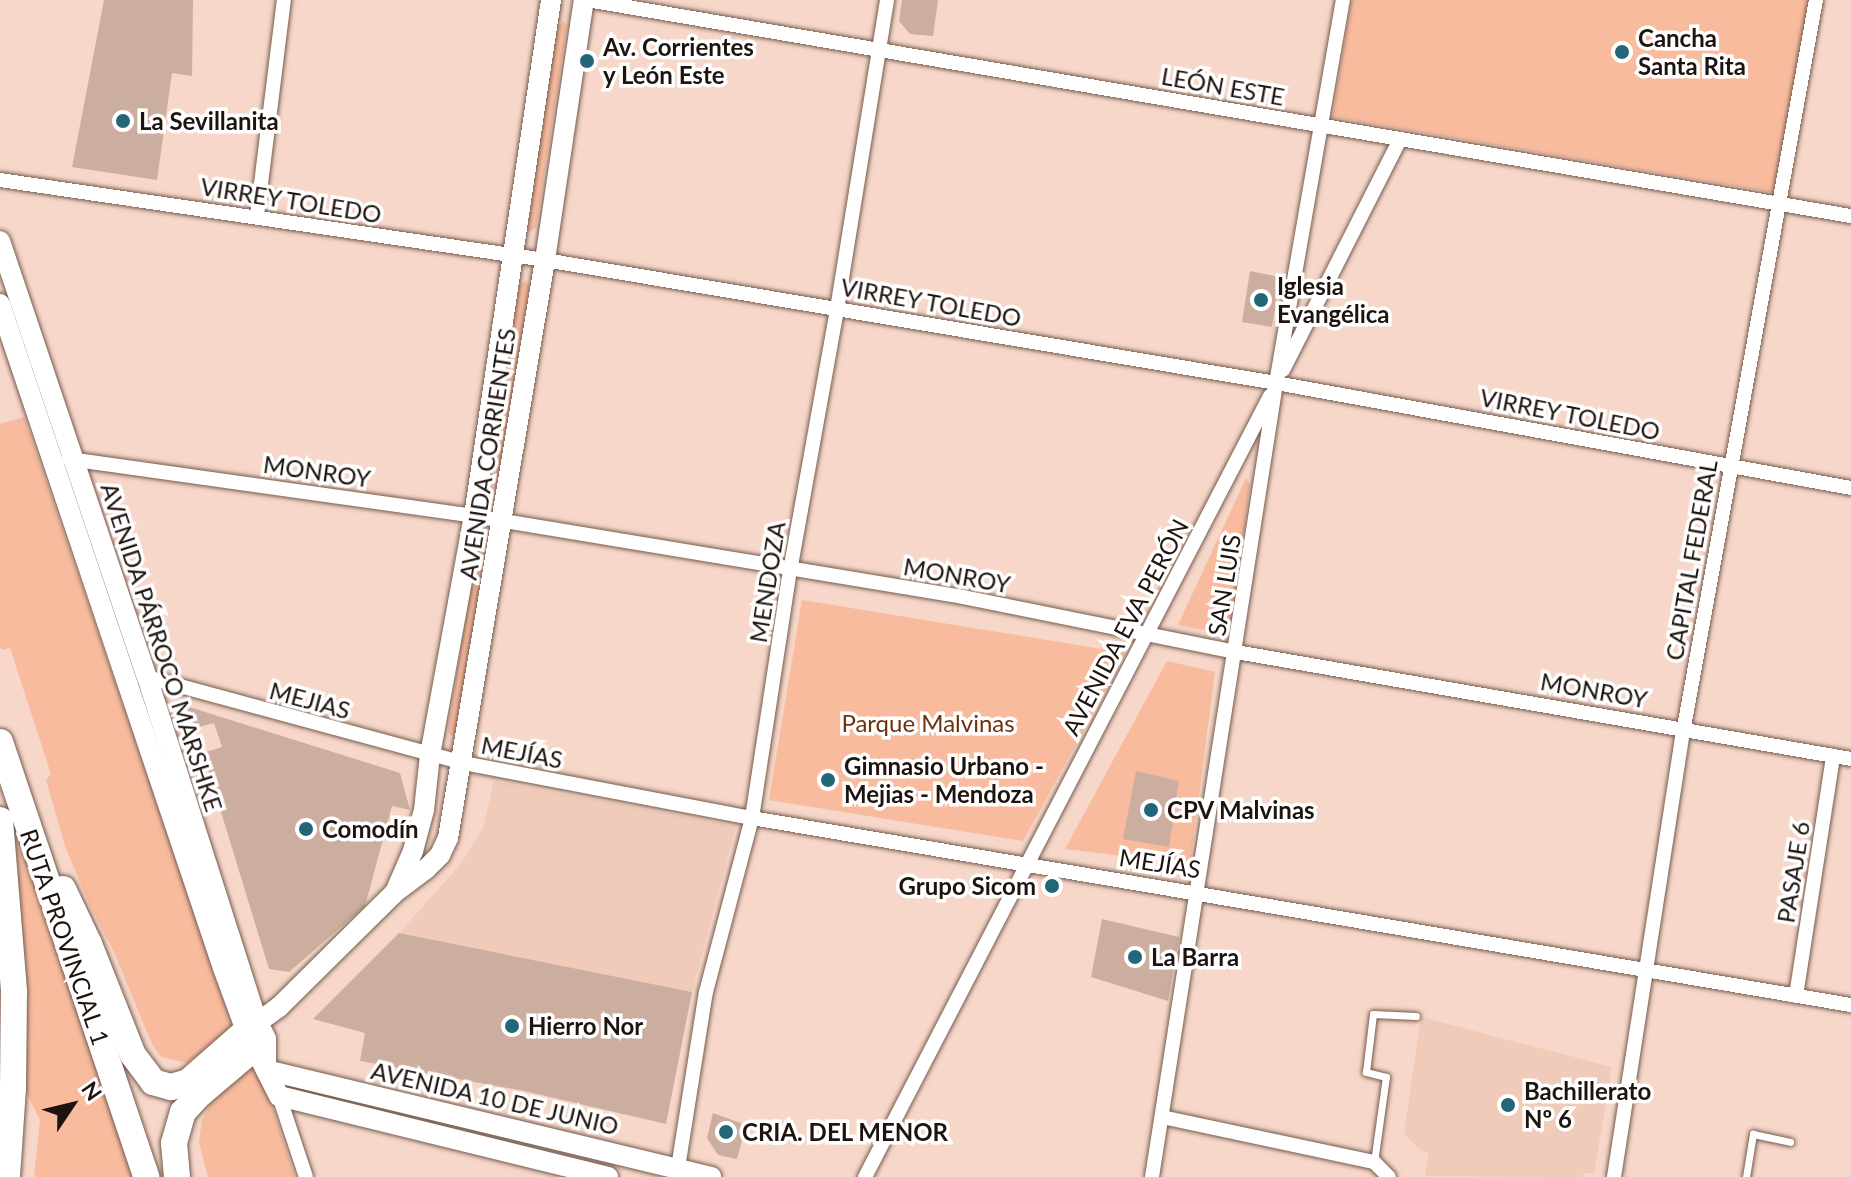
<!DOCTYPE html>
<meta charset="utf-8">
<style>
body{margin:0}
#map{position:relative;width:1851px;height:1177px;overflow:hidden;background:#f6d7c9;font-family:Lato,sans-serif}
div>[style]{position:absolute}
.built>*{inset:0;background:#f1cbb9}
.green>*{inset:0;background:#f8bb9e}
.building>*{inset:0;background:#ccaea0}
.roads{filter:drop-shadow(0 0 2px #755b4e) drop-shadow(0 0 2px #755b4e)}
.lane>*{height:7px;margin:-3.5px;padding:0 3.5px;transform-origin:3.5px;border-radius:3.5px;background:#fff}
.street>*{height:14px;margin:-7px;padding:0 7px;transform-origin:7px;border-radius:7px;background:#fff}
.secondary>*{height:20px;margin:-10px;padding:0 10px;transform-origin:10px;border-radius:10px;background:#fff}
.highway>*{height:26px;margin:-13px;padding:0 13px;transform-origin:13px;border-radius:13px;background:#fff}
.dots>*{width:22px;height:22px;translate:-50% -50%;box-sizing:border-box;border:4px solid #fff;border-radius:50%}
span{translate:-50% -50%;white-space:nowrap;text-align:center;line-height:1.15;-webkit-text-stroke:7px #fff;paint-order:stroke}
.poi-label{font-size:24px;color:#1e140f;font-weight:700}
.left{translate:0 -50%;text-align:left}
.right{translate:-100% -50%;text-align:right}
.street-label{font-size:24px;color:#1e140f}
.park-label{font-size:24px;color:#6d310f}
.north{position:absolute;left:32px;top:1065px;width:80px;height:80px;-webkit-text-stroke:6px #fff;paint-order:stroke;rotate:55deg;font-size:22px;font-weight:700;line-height:32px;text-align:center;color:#1e140f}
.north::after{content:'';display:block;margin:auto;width:28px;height:36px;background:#1e140f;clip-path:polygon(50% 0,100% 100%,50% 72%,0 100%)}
</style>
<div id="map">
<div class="built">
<div style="clip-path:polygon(494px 781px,736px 826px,692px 992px,399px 933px,459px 866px,483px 828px)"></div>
<div style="clip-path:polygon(1421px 1017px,1612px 1067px,1594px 1173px,1584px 1173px,1582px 1177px,1425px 1176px,1429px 1153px,1420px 1150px,1404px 1133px)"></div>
</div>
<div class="green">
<div style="clip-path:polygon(1352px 0,1809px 0,1781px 194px,1332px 117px)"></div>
<div style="clip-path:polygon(564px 21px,567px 26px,536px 227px,530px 232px,527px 230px,557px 27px)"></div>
<div style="clip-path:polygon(526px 281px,529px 287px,498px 488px,494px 491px,497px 468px,493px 456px,519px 284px)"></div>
<div style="clip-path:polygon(24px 417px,232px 1024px,229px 1033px,187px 1063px,161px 1057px,152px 1044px,114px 952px,90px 906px,65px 846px,46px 780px,51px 774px,10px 648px,2px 650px,0 646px,0 424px)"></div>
<div style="clip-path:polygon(1246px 478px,1250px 484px,1230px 635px,1178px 625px)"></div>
<div style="clip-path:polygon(483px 540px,486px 546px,457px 732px,452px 736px,448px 732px,477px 543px)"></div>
<div style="clip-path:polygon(802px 600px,1126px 653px,1023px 841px,769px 800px)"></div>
<div style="clip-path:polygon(1167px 661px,1215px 672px,1190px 864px,1065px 849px)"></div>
<div style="clip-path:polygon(16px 846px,27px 859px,135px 1177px,34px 1177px,40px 1120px,26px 1092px,26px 1001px)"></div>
<div style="clip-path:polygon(247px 1067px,255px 1068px,264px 1080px,295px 1177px,208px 1177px,199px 1142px,202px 1120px,211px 1102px)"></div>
</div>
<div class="building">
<div style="clip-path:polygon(104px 0,193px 0,192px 76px,172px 73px,157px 180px,72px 167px)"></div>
<div style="clip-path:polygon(902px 0,938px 0,933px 36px,910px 34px,899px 21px)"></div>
<div style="clip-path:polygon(1250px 271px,1280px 277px,1272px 327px,1242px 322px)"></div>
<div style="clip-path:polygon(186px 706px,400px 773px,410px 810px,392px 806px,365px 906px,289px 972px,269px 969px,203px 753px,222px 747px,214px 723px,195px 728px)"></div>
<div style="clip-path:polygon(1136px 771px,1179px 781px,1169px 847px,1123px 839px)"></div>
<div style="clip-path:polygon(1102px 919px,1179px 937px,1168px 1001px,1091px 977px)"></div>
<div style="clip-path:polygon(399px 933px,692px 992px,666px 1124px,524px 1091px,360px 1061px,365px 1033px,313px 1019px)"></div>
<div style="clip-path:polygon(713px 1113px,746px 1125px,737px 1159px,718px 1155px,707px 1138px)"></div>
</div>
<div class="roads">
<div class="lane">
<div style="left:1374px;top:1162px;width:86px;rotate:-82deg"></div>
<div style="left:1386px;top:1077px;width:21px;rotate:-166deg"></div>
<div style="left:1366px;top:1072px;width:58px;rotate:-83.1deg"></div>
<div style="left:1373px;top:1014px;width:43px;rotate:2.7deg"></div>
<div style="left:1746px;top:1177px;width:44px;rotate:-80.8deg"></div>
<div style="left:1753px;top:1134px;width:38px;rotate:12deg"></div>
</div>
<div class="street">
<div style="left:587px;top:0;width:1282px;rotate:9.7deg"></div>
<div style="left:0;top:180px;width:551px;rotate:8.35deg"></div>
<div style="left:545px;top:260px;width:741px;rotate:9.55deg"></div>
<div style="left:1276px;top:383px;width:585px;rotate:10.35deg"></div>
<div style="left:257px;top:216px;width:218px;rotate:-82.9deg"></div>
<div style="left:1283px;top:370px;width:259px;rotate:-63.1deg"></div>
<div style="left:69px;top:459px;width:409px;rotate:8deg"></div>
<div style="left:474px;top:516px;width:496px;rotate:9.4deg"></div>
<div style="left:963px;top:597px;width:278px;rotate:11.4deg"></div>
<div style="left:1236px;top:652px;width:624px;rotate:9.87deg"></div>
<div style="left:147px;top:677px;width:327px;rotate:15.2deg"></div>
<div style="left:463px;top:763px;width:294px;rotate:10.8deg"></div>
<div style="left:752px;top:818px;width:1115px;rotate:9.66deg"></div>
<div style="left:1796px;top:996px;width:243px;rotate:-81.2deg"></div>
<div style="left:279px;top:1096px;width:85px;rotate:71.6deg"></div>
<div style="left:1162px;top:1117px;width:217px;rotate:12deg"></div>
<div style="left:1374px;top:1162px;width:21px;rotate:45deg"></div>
<div style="left:678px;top:1168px;width:178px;rotate:-81deg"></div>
<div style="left:706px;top:992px;width:180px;rotate:-75.2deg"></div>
<div style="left:752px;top:818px;width:250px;rotate:-81.3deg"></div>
<div style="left:790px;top:571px;width:266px;rotate:-79.8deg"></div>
<div style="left:837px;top:309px;width:313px;rotate:-80.8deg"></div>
<div style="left:865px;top:1177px;width:880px;rotate:-62.59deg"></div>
<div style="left:1152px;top:1177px;width:804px;rotate:-81.12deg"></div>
<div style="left:1276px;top:383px;width:389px;rotate:-80.1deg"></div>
<div style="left:1614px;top:1177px;width:455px;rotate:-81.2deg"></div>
<div style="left:1684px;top:727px;width:739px;rotate:-79.71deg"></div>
</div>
<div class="secondary">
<div style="left:0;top:241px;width:460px;rotate:71.4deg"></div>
<div style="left:147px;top:677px;width:361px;rotate:72.3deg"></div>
<div style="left:257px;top:1021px;width:20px;rotate:63deg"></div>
<div style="left:266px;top:1039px;width:27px;rotate:90deg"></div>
<div style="left:0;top:304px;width:700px;rotate:71.44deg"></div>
<div style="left:223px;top:968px;width:67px;rotate:69.9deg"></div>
<div style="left:246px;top:1031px;width:73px;rotate:63.1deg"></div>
<div style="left:279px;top:1096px;width:339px;rotate:13.8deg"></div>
<div style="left:396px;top:890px;width:43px;rotate:-66.4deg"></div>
<div style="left:413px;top:851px;width:42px;rotate:-75deg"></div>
<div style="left:424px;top:810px;width:55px;rotate:-83.8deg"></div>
<div style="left:430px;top:755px;width:243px;rotate:-79.6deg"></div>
<div style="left:474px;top:516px;width:522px;rotate:-81.51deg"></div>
<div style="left:246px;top:1031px;width:41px;rotate:-36deg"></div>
<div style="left:279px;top:1007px;width:162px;rotate:-44.7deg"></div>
<div style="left:394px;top:893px;width:40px;rotate:-37deg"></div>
<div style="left:426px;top:869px;width:20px;rotate:-45deg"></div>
<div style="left:440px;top:855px;width:19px;rotate:-65deg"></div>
<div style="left:448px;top:838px;width:586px;rotate:-80.47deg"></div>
<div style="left:545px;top:260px;width:263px;rotate:-81.5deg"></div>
<div style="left:266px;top:1070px;width:458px;rotate:13.5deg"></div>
</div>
<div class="highway">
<div style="left:0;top:742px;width:459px;rotate:71.4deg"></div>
<div style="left:0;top:820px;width:173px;rotate:85.3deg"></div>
<div style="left:14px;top:992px;width:96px;rotate:90.6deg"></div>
<div style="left:13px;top:1088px;width:89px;rotate:93.9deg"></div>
<div style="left:63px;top:889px;width:61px;rotate:64.7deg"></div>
<div style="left:89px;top:944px;width:119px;rotate:68.4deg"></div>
<div style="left:133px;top:1055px;width:34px;rotate:53deg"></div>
<div style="left:153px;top:1082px;width:19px;rotate:16deg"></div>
<div style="left:171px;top:1087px;width:18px;rotate:-16deg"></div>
<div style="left:188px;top:1082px;width:77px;rotate:-41.3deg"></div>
<div style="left:177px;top:1177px;width:34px;rotate:-95deg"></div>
<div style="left:174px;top:1143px;width:32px;rotate:-74deg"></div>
<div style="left:183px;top:1112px;width:26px;rotate:-47deg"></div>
<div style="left:201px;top:1093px;width:70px;rotate:-40.3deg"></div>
</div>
</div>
<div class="dots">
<div style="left:1622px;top:52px;background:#226678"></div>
<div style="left:587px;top:61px;background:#226678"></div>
<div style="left:123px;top:121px;background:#226678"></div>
<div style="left:1261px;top:300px;background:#226678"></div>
<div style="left:828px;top:780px;background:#226678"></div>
<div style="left:1151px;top:810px;background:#226678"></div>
<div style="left:306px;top:829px;background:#226678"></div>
<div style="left:1052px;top:886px;background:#226678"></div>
<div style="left:1135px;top:957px;background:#226678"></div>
<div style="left:512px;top:1026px;background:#226678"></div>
<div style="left:1508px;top:1105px;background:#226678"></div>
<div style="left:726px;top:1132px;background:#226678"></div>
</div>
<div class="poi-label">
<span class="left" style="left:1638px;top:52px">Cancha<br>Santa Rita</span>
<span class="left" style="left:603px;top:61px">Av. Corrientes<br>y León Este</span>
<span class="left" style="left:139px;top:121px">La Sevillanita</span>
<span class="left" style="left:1277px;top:300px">Iglesia<br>Evangélica</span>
<span class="left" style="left:844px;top:780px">Gimnasio Urbano -<br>Mejias - Mendoza</span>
<span class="left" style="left:1167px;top:810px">CPV Malvinas</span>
<span class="left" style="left:322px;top:829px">Comodín</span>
<span class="right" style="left:1036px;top:886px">Grupo Sicom</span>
<span class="left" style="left:1151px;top:957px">La Barra</span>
<span class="left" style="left:528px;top:1026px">Hierro Nor</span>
<span class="left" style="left:1524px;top:1105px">Bachillerato<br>Nº 6</span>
<span class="left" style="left:742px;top:1132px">CRIA. DEL MENOR</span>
</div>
<div class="street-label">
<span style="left:1223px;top:86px;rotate:10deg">LEÓN ESTE</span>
<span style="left:291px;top:200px;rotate:9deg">VIRREY TOLEDO</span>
<span style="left:931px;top:302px;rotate:10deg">VIRREY TOLEDO</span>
<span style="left:1570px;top:414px;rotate:11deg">VIRREY TOLEDO</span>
<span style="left:487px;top:454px;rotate:-81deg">AVENIDA CORRIENTES</span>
<span style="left:317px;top:471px;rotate:8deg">MONROY</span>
<span style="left:1691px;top:560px;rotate:-80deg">CAPITAL FEDERAL</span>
<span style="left:957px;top:575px;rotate:10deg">MONROY</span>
<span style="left:767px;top:582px;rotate:-81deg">MENDOZA</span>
<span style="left:1224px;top:585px;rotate:-81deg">SAN LUIS</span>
<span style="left:1125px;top:627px;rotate:-62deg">AVENIDA EVA PERÓN</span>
<span style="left:162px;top:647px;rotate:72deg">AVENIDA PÁRROCO MARSHKE</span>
<span style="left:1594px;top:690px;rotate:10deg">MONROY</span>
<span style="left:310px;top:700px;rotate:15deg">MEJIAS</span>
<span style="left:522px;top:752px;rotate:11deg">MEJÍAS</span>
<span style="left:1160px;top:863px;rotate:9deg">MEJÍAS</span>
<span style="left:1793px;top:872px;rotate:-81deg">PASAJE 6</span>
<span style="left:65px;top:937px;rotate:71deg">RUTA PROVINCIAL 1</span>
<span style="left:495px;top:1098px;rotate:13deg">AVENIDA 10 DE JUNIO</span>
</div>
<div class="park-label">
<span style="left:928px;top:723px">Parque Malvinas</span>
</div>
<div class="north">N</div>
</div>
